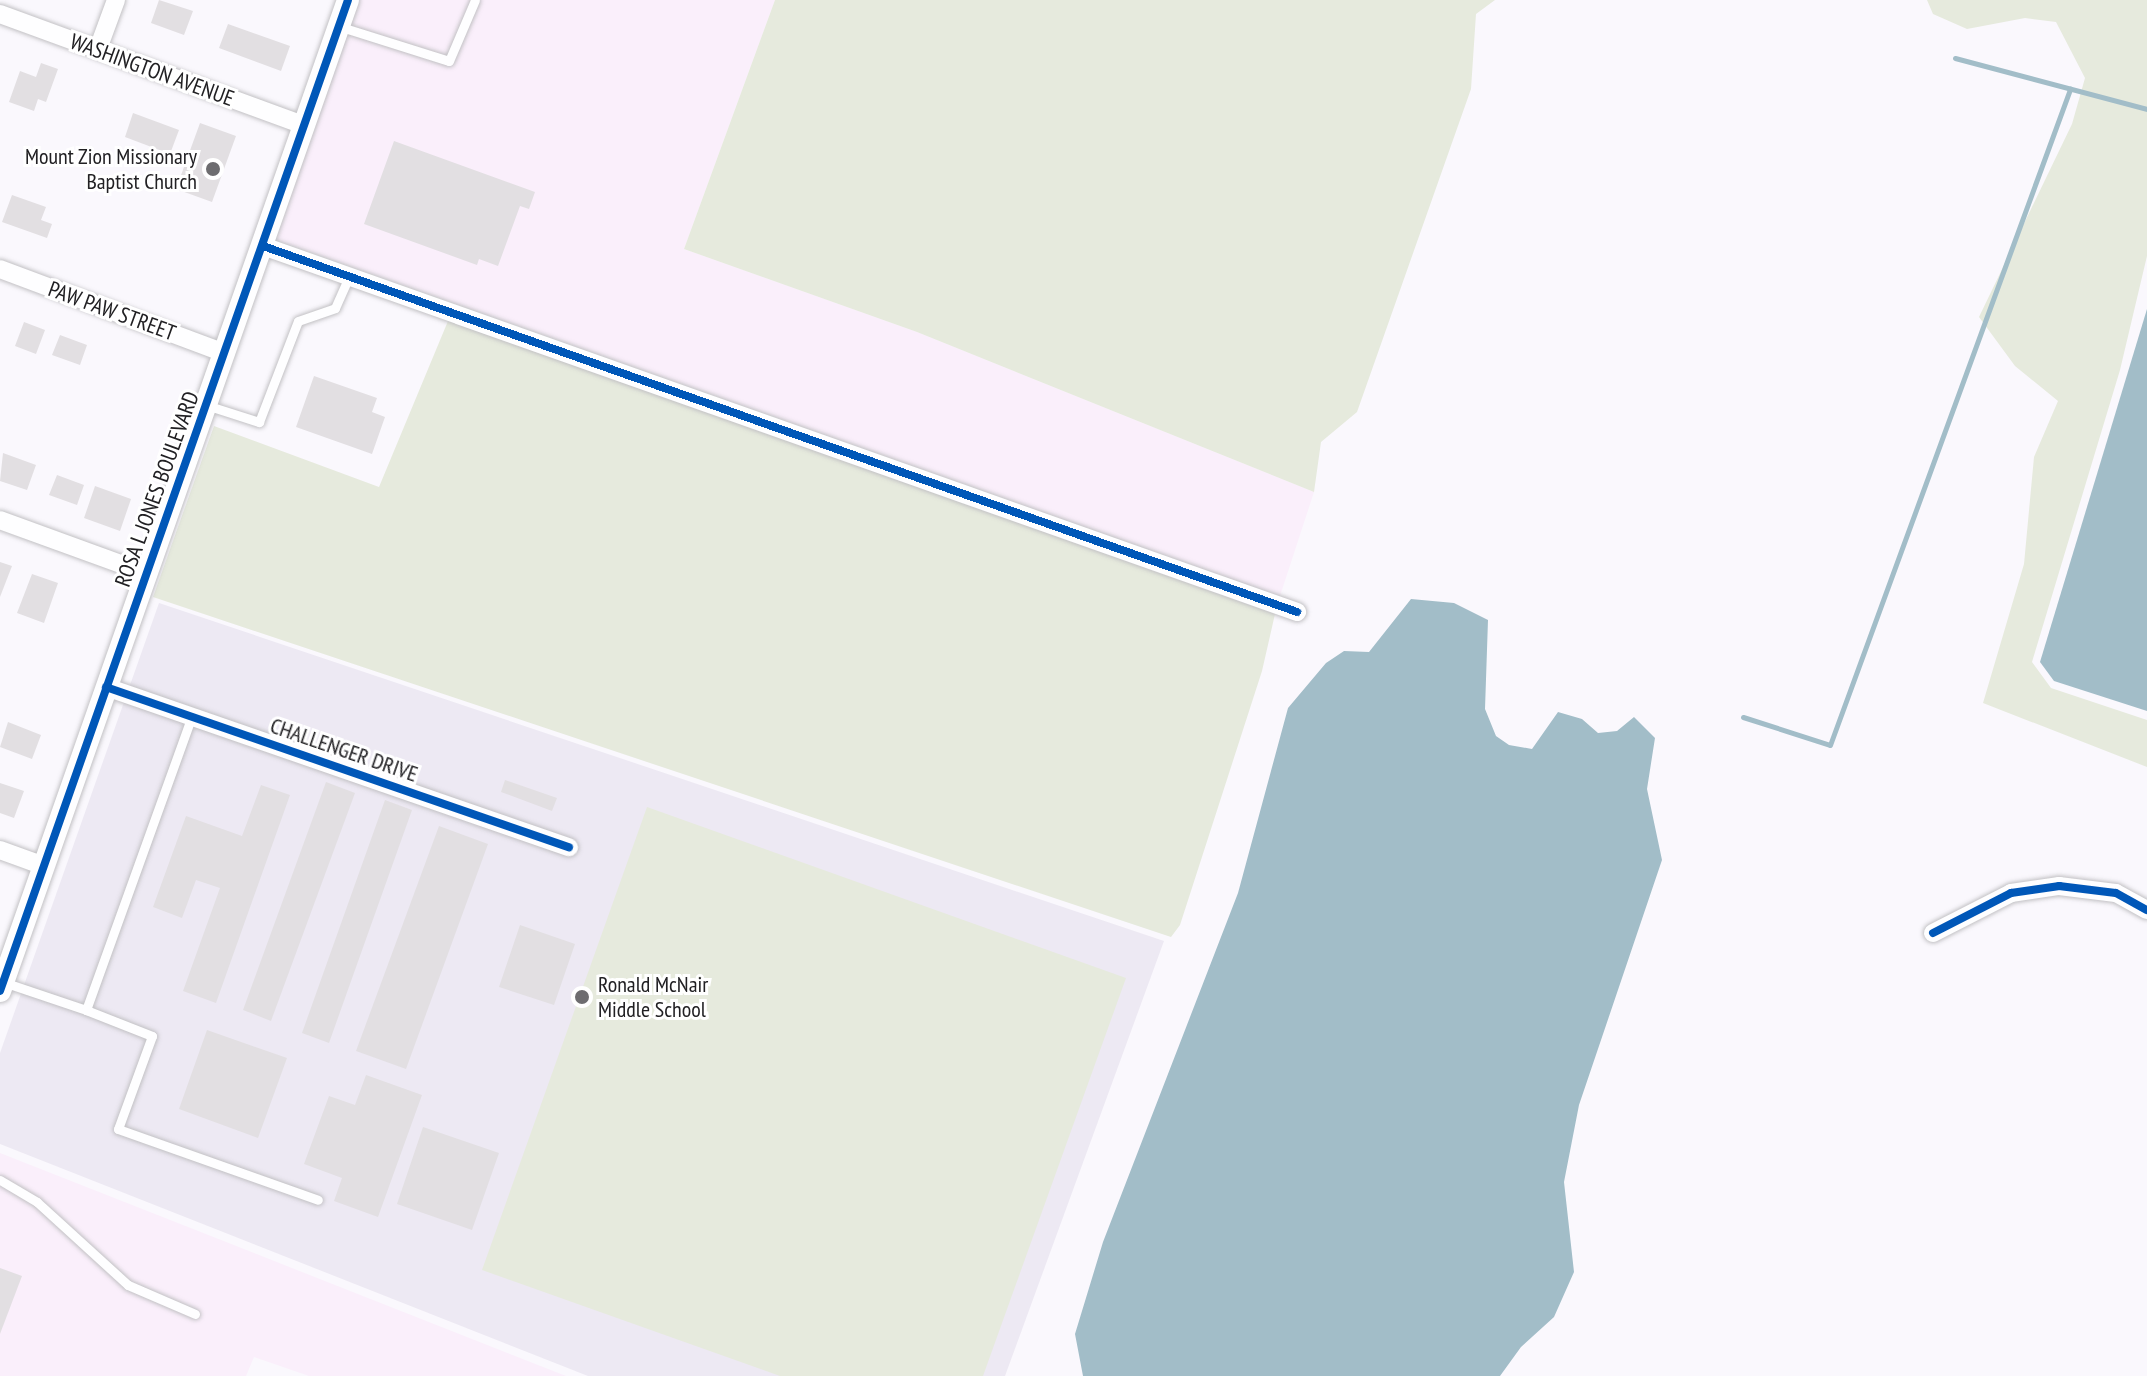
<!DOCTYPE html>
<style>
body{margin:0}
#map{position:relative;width:2147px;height:1376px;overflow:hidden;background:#faf8fd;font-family:"PT Sans Narrow",sans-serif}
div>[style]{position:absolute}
.commercial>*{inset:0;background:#faeffb}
.built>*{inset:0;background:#ede9f3}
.green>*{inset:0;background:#e6eadd}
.water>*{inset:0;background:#a2bdc8}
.stream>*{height:5px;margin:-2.5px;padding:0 2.5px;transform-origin:2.5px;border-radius:2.5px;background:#a2bdc8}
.building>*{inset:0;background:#e2dfe2}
.roads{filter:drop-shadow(0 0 2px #c2c1c4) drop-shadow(0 0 2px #c2c1c4)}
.service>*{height:9px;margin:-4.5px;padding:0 4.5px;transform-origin:4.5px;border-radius:4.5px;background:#fefeff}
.minor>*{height:18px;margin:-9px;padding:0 9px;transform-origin:9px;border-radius:9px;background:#fefeff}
.tertiary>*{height:22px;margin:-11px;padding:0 11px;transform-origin:11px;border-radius:11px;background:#fefeff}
.cycleway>*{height:8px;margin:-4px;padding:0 4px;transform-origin:4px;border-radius:4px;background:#0057b8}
.dots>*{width:22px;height:22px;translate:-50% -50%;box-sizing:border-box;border:4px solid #fff;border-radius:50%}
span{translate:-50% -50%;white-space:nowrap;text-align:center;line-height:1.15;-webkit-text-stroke:6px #fff;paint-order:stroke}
.street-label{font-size:22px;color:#212023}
.poi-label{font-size:22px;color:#212023}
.right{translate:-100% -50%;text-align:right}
.left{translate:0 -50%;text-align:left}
</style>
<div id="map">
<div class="commercial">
<div style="clip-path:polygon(359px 0,775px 0,684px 249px,917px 332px,1314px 492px,1280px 596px,276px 240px)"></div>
<div style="clip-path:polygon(0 1153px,566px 1376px,309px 1376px,254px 1357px,246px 1376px,0 1376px)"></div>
</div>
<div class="built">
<div style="clip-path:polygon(159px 603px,1164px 941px,1005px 1376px,588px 1376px,0 1144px,0 1053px)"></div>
</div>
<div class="green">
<div style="clip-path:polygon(775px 0,1495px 0,1476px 14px,1471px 89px,1357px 412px,1321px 442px,1314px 492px,917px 332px,684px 249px)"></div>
<div style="clip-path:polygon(1927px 0,2147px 0,2147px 256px,2120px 370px,2032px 662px,2051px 688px,2147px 720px,2147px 767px,1983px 703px,2024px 564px,2034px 457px,2058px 401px,2015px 366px,1979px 317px,2072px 124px,2085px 78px,2056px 22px,2025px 18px,1967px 29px,1933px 14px)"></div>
<div style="clip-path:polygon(448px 321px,1275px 614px,1262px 671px,1180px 925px,1171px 937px,153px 597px,214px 426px,379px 487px)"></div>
<div style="clip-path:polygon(647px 807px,1126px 978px,983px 1376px,780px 1376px,482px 1270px)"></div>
</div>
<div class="water">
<div style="clip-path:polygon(2147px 309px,2147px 711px,2054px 681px,2040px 662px)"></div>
<div style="clip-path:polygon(1411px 599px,1454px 603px,1488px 620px,1485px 709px,1496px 736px,1509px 745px,1532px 749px,1558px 712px,1582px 719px,1598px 733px,1617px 731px,1634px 717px,1655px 738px,1647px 789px,1662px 860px,1579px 1105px,1564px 1182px,1574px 1272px,1554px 1317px,1521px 1347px,1500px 1376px,1083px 1376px,1075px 1334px,1103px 1242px,1238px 893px,1288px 708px,1326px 663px,1344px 651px,1369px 652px)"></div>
</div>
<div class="stream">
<div style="left:1955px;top:58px;width:199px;rotate:14.9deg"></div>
<div style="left:1743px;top:717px;width:91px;rotate:17.8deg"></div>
<div style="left:1830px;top:745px;width:699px;rotate:-69.9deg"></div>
</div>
<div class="building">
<div style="clip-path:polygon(159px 0,193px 11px,184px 35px,151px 23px)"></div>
<div style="clip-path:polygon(228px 24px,290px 46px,281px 71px,219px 48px)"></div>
<div style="clip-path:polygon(41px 63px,58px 69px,46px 102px,38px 99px,34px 111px,9px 102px,20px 71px,36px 77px)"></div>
<div style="clip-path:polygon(133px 113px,179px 130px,170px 154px,125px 137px)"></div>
<div style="clip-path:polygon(200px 123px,236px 136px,212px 202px,176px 189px)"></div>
<div style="clip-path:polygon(394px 141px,535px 192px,529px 209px,520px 206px,498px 266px,479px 259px,477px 265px,364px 224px)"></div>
<div style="clip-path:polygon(12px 195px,46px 207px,41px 220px,52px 224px,47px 238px,2px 222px)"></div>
<div style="clip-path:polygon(24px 322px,45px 330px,36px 354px,15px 346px)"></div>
<div style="clip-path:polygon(60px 335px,87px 345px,80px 365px,52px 355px)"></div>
<div style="clip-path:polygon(314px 376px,377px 398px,372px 412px,385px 417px,372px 454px,296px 427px)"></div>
<div style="clip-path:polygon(3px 453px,36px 465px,27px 490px,0 481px)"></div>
<div style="clip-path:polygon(57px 475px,84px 485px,77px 505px,49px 495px)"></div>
<div style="clip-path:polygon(95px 486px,131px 499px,120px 531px,84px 518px)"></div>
<div style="clip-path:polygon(0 562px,12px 566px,0 597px)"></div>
<div style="clip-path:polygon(32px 574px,58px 583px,44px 623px,17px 613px)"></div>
<div style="clip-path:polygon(8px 722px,41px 735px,32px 759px,0 747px)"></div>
<div style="clip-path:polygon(505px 780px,557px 798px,552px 811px,501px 792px)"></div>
<div style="clip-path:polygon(326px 782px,355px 793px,271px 1021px,243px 1010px)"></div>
<div style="clip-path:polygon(0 783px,24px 791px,14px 818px,0 813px)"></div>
<div style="clip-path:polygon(261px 785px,290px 795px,216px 1003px,183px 991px,220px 888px,196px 880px,182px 918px,153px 907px,186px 816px,242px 836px)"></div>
<div style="clip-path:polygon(385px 800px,412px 810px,329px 1043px,302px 1033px)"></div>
<div style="clip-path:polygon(439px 826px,488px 844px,406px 1069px,356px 1051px)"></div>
<div style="clip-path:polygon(520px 925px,575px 944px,554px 1005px,499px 987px)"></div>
<div style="clip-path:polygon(207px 1030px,287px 1058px,258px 1138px,179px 1109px)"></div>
<div style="clip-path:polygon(366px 1075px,422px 1095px,378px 1217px,334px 1201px,342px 1178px,304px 1164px,329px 1096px,355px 1105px)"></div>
<div style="clip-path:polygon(423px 1127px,499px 1153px,472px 1230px,397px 1204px)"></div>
<div style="clip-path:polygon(0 1268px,22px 1276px,0 1334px)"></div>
</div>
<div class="roads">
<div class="service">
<div style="left:338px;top:26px;width:116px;rotate:17.5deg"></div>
<div style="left:449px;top:61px;width:66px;rotate:-66.9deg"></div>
<div style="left:206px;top:405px;width:56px;rotate:17.8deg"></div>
<div style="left:259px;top:422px;width:108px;rotate:-68.9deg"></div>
<div style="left:298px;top:321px;width:39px;rotate:-19deg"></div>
<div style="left:335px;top:308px;width:35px;rotate:-66deg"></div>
<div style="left:3px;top:982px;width:88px;rotate:18.6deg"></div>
<div style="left:86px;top:1010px;width:313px;rotate:-70.2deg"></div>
<div style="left:86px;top:1010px;width:71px;rotate:21.5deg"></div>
<div style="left:152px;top:1036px;width:99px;rotate:110.1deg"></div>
<div style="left:118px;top:1129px;width:212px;rotate:19.5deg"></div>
<div style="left:0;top:1180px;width:43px;rotate:30.7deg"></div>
<div style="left:37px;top:1202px;width:123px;rotate:42.4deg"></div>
<div style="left:128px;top:1285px;width:73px;rotate:23.4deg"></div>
</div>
<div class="minor">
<div style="left:0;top:14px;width:324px;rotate:20.1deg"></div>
<div style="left:98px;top:49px;width:52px;rotate:-69.8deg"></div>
<div style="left:263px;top:246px;width:1097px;rotate:19.49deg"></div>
<div style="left:0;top:269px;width:240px;rotate:20.5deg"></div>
<div style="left:0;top:520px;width:155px;rotate:20deg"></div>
<div style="left:106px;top:687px;width:490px;rotate:19.1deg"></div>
<div style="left:0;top:850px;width:47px;rotate:20deg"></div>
<div style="left:1933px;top:933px;width:88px;rotate:-27.1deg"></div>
<div style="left:2011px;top:893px;width:49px;rotate:-8.3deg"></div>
<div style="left:2059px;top:886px;width:57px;rotate:7deg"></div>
<div style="left:2116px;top:893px;width:35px;rotate:29deg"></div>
</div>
<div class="tertiary">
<div style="left:0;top:991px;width:1050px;rotate:-70.65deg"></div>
</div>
</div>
<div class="cycleway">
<div style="left:263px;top:246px;width:1097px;rotate:19.49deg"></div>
<div style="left:106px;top:687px;width:490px;rotate:19.1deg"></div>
<div style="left:1933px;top:933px;width:88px;rotate:-27.1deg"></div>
<div style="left:2011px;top:893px;width:49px;rotate:-8.3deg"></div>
<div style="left:2059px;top:886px;width:57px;rotate:7deg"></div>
<div style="left:2116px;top:893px;width:35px;rotate:29deg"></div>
<div style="left:0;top:991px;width:1050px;rotate:-70.65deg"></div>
</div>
<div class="dots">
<div style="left:213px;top:169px;background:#6d6c6f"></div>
<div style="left:582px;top:997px;background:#6d6c6f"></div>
</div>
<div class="street-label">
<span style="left:152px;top:70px;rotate:20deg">WASHINGTON AVENUE</span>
<span style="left:112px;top:311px;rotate:20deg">PAW PAW STREET</span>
<span style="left:157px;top:489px;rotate:-70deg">ROSA L JONES BOULEVARD</span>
<span style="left:344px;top:750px;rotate:19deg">CHALLENGER DRIVE</span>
</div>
<div class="poi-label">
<span class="right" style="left:197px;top:169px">Mount Zion Missionary<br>Baptist Church</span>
<span class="left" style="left:598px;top:997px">Ronald McNair<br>Middle School</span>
</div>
</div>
